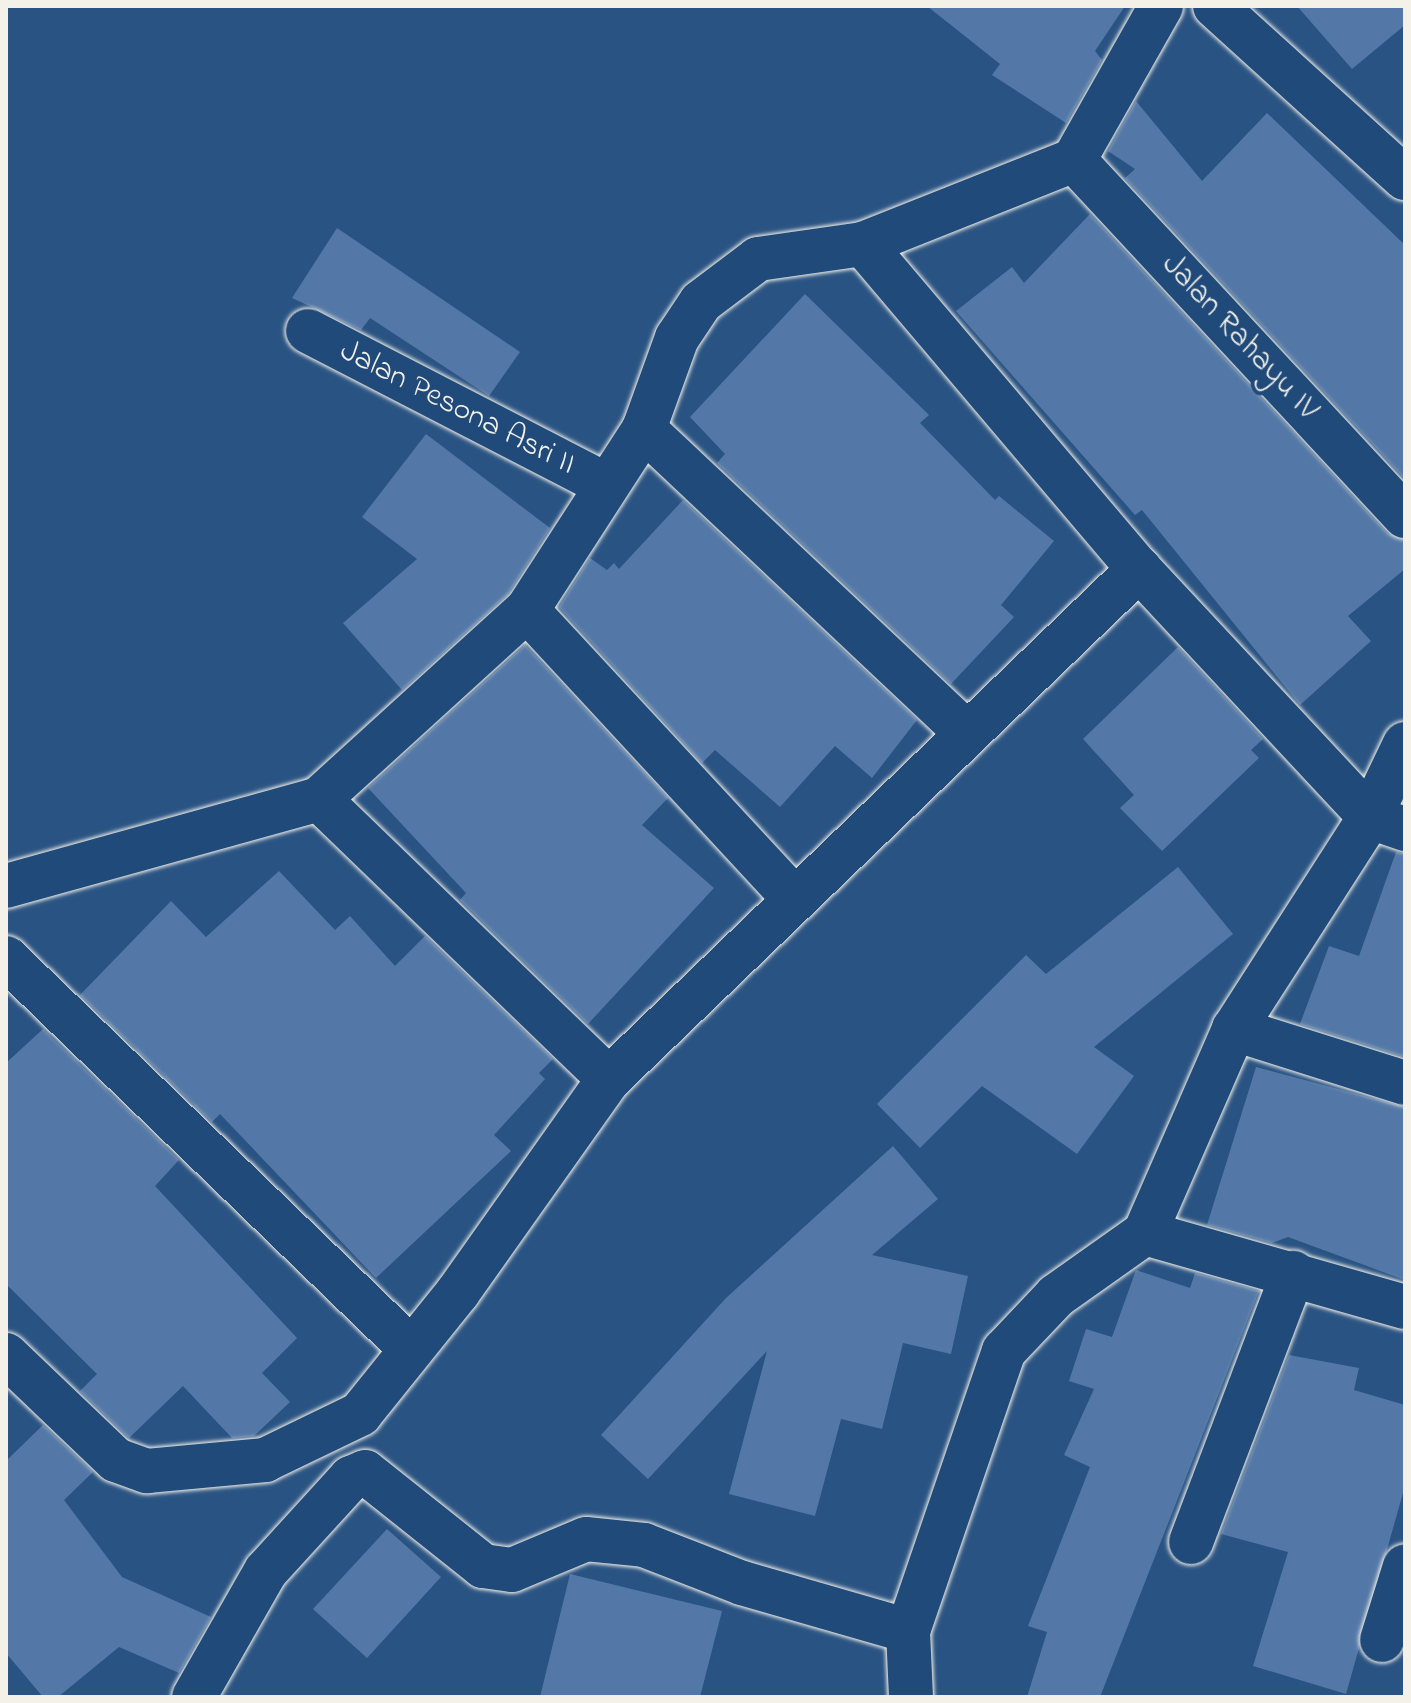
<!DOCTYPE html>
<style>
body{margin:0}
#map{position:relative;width:1411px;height:1703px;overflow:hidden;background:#295383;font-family:"Indie Flower",sans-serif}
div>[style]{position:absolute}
.building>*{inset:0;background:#5378a7}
.roads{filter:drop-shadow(0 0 2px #f4f1e8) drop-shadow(0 0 2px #f4f1e8)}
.minor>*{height:44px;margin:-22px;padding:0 22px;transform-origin:22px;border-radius:22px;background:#1f4a7a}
span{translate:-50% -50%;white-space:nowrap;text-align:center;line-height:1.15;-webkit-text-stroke:8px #1f4a7a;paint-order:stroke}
.street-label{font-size:32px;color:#f4f1e8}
.frame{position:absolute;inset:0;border:8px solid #f4f1e8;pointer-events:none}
</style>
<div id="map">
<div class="building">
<div style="clip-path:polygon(927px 6px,1125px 6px,1095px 51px,1102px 60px,1066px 123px,992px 75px,1000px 64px)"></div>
<div style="clip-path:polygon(1297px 6px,1405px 6px,1405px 25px,1352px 69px)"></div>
<div style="clip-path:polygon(1136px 101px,1202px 181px,1267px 113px,1405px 245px,1405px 479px,1125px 178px,1135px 169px,1108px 151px)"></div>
<div style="clip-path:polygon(1090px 214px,1387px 533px,1405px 540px,1405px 569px,1348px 616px,1371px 641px,1300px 705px,1142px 510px,1135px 515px,956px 311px,1012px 267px,1024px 283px)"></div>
<div style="clip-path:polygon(337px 228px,520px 352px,489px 396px,370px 318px,361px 330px,292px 298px)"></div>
<div style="clip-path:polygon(805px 294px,929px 415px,920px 423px,995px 500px,999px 496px,1054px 541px,1001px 605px,1014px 617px,951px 684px,717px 463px,725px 454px,690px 417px)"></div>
<div style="clip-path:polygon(426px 434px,550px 528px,508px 594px,402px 690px,343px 623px,417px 559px,362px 517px)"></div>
<div style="clip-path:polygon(683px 500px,917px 720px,872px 778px,835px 746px,780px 807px,715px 750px,702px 763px,559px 607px,590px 558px,607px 570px,614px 563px,619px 569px)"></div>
<div style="clip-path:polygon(525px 645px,668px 798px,642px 825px,714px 888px,588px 1024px,460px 900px,466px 893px,368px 788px)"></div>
<div style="clip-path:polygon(1178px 647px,1263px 739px,1251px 750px,1259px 758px,1162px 851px,1120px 808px,1134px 795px,1083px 739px)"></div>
<div style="clip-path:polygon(1396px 852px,1405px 853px,1405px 1057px,1300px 1024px,1329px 946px,1359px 956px)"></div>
<div style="clip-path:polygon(1178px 867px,1233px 934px,1094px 1047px,1134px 1076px,1077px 1154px,982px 1086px,920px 1148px,877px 1104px,1026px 955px,1046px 974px)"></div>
<div style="clip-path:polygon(279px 871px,335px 930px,350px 916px,395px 966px,425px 936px,553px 1059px,539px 1073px,545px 1079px,494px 1135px,511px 1151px,376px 1278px,220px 1114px,212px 1122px,80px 995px,171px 901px,206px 937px)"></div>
<div style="clip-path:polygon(43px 1029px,179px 1160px,155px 1186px,297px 1338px,262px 1373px,290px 1402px,254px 1436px,232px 1438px,183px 1386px,129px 1438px,80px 1391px,97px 1374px,6px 1284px,6px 1063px)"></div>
<div style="clip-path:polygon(1256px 1067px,1405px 1107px,1405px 1280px,1288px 1237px,1272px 1243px,1207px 1225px)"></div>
<div style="clip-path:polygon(893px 1146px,938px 1199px,872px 1255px,968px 1276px,951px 1354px,903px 1343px,882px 1429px,841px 1419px,815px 1516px,729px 1494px,767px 1351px,648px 1479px,601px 1435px,726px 1298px)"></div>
<div style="clip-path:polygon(1136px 1270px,1190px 1288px,1195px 1273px,1259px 1291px,1100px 1697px,1027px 1697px,1047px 1632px,1028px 1626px,1090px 1467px,1064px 1455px,1094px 1389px,1069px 1381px,1086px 1329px,1112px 1337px)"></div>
<div style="clip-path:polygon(1289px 1355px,1359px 1368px,1354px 1390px,1405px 1405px,1405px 1486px,1346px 1694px,1253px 1666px,1288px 1552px,1221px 1534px)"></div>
<div style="clip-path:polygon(43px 1425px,93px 1472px,64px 1500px,122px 1577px,211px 1617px,179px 1673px,119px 1647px,58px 1697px,43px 1697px,6px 1653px,6px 1461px)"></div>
<div style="clip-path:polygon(387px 1529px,441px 1577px,367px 1658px,313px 1609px)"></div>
<div style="clip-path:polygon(570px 1574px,722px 1611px,700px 1697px,540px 1697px)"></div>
</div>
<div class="roads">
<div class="minor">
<div style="left:1215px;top:6px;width:256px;rotate:42.2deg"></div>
<div style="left:1074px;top:160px;width:486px;rotate:47.1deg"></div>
<div style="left:863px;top:244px;width:426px;rotate:49.7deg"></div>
<div style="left:1139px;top:569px;width:339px;rotate:47deg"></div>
<div style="left:1370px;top:817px;width:37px;rotate:19deg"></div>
<div style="left:308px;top:331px;width:335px;rotate:27.3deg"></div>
<div style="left:644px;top:429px;width:444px;rotate:43.3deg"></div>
<div style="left:527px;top:610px;width:390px;rotate:47.2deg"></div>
<div style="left:319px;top:799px;width:403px;rotate:44deg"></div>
<div style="left:6px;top:886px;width:325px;rotate:-15.5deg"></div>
<div style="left:319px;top:799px;width:281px;rotate:-42.3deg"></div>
<div style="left:527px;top:610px;width:216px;rotate:-57.1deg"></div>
<div style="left:644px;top:429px;width:97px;rotate:-70.1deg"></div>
<div style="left:677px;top:338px;width:43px;rotate:-56.3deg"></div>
<div style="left:701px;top:302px;width:71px;rotate:-37deg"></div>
<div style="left:758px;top:259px;width:106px;rotate:-8.1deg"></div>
<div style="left:863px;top:244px;width:227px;rotate:-21.7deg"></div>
<div style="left:1074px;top:160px;width:177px;rotate:-60.5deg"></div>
<div style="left:6px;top:958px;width:562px;rotate:43.99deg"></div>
<div style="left:1234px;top:1029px;width:179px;rotate:17.5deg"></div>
<div style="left:1145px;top:1233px;width:270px;rotate:15.9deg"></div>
<div style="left:6px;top:1355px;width:152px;rotate:43.7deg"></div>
<div style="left:116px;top:1460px;width:33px;rotate:20deg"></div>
<div style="left:147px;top:1471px;width:119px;rotate:-5.3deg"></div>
<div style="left:265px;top:1460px;width:106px;rotate:-25.8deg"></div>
<div style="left:360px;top:1414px;width:156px;rotate:-51.2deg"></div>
<div style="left:458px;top:1292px;width:261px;rotate:-54.7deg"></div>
<div style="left:609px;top:1079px;width:736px;rotate:-43.9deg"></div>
<div style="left:1191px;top:1542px;width:288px;rotate:-69.2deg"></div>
<div style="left:1382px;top:1640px;width:77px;rotate:-72.7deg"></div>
<div style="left:194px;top:1697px;width:145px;rotate:-60.3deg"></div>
<div style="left:266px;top:1571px;width:126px;rotate:-47.6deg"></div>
<div style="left:351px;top:1478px;width:15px;rotate:-23deg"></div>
<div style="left:365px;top:1472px;width:151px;rotate:38.5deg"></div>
<div style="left:483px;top:1566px;width:29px;rotate:8deg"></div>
<div style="left:512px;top:1570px;width:80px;rotate:-22.7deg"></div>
<div style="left:586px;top:1539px;width:58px;rotate:5.9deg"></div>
<div style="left:644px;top:1545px;width:105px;rotate:21.2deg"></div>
<div style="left:742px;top:1583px;width:173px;rotate:16.1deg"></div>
<div style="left:911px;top:1697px;width:66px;rotate:-92.6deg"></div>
<div style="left:908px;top:1631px;width:296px;rotate:-71.1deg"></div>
<div style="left:1004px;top:1351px;width:76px;rotate:-46.6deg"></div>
<div style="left:1056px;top:1296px;width:109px;rotate:-35.3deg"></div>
<div style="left:1145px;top:1233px;width:223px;rotate:-66.4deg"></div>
<div style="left:1234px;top:1029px;width:252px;rotate:-57.3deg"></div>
<div style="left:1370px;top:817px;width:81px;rotate:-64.4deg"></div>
</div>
</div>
<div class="street-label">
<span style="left:1239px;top:338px;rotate:47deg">Jalan Rahayu IV</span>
<span style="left:457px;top:409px;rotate:27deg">Jalan Pesona Asri II</span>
</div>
<div class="frame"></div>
</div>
